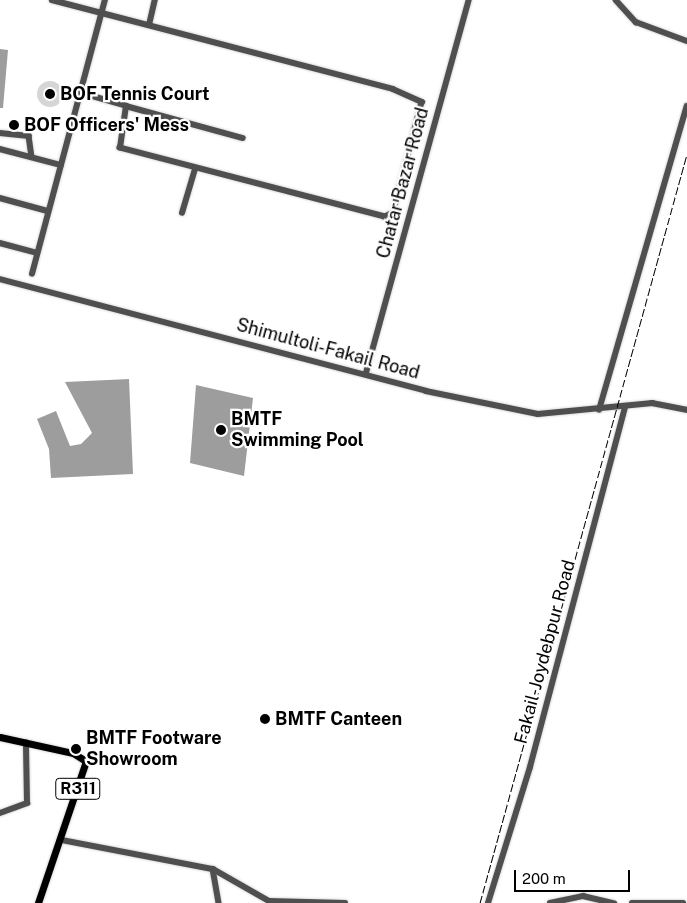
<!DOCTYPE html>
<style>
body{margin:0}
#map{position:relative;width:687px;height:903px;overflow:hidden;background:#fff;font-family:"Public Sans",sans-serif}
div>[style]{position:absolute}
.green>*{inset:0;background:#d6d6d6}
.round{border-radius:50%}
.water>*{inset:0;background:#9d9d9d}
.roads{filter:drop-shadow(0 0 1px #dbdbdb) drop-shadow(0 0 1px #dbdbdb)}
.minor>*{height:5.5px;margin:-2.75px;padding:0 2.75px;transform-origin:2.75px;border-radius:2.75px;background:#4f4f4f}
.major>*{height:7px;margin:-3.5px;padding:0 3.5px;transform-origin:3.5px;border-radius:3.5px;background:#000}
.rail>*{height:1px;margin-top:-0.5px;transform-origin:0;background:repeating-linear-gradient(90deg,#000 0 8px,transparent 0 10.5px)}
.dots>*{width:14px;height:14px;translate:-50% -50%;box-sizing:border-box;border:2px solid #fff;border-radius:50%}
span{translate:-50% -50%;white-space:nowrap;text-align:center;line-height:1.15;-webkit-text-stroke:4.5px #fff;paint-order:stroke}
.shield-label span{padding:1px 4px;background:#fff;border:1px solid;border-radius:4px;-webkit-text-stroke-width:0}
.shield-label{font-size:16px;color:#000;font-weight:700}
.poi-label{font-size:18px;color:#000;font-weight:700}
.left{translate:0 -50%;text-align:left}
.street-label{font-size:18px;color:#000}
.scale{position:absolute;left:514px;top:870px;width:116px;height:22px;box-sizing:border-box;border:2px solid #000;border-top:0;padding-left:6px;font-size:15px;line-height:18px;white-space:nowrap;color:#000;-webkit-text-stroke:4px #fff;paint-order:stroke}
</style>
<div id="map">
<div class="green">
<div class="round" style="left:37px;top:81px;width:26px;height:26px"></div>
</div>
<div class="water">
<div style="clip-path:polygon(0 49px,8px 50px,3px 108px,0 108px)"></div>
<div style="clip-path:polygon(129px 379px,133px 474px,51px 478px,49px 449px,37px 419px,56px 411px,70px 446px,81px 444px,92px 433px,65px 382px)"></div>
<div style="clip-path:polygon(196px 385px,253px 398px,244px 476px,190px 463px)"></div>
</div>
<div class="roads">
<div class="minor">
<div style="left:52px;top:0;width:352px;rotate:14.6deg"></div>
<div style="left:393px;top:89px;width:32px;rotate:24deg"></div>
<div style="left:422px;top:102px;width:115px;rotate:104.6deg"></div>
<div style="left:393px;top:213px;width:9px;rotate:153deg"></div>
<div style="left:385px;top:217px;width:274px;rotate:-165.4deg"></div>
<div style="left:120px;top:148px;width:42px;rotate:-81.9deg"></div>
<div style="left:126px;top:106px;width:48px;rotate:-164.2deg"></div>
<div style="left:616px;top:0;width:30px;rotate:48deg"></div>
<div style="left:636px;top:22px;width:54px;rotate:20.4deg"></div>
<div style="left:149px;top:25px;width:26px;rotate:-77deg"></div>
<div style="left:126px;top:106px;width:121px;rotate:15.3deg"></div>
<div style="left:0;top:133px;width:29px;rotate:6deg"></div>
<div style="left:29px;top:136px;width:21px;rotate:82deg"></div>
<div style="left:0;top:149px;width:63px;rotate:14.7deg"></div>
<div style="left:0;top:198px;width:50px;rotate:15.2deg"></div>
<div style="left:182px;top:213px;width:46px;rotate:-73.5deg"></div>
<div style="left:0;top:243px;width:38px;rotate:15deg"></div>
<div style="left:32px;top:274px;width:284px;rotate:-75.1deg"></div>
<div style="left:0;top:279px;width:440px;rotate:14.7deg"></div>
<div style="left:426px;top:391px;width:114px;rotate:11.6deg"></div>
<div style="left:538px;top:414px;width:115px;rotate:-5.5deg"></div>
<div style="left:652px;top:403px;width:36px;rotate:11deg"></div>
<div style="left:366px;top:373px;width:387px;rotate:-74.6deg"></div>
<div style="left:599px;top:410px;width:316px;rotate:-73.9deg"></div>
<div style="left:0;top:813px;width:29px;rotate:-20deg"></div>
<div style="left:27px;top:803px;width:60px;rotate:-91deg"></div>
<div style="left:62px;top:840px;width:154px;rotate:10.9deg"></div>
<div style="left:213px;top:869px;width:64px;rotate:29.7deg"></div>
<div style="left:269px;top:901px;width:76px;rotate:1.5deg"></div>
<div style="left:213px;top:869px;width:35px;rotate:80deg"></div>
<div style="left:488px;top:903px;width:142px;rotate:-72.8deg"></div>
<div style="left:530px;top:767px;width:371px;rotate:-75.2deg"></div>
<div style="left:550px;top:903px;width:34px;rotate:-12deg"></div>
<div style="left:583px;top:896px;width:32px;rotate:13deg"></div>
<div style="left:632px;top:903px;width:51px"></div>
</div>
<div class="major">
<div style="left:0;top:737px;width:75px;rotate:12.4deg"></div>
<div style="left:73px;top:753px;width:15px;rotate:32deg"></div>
<div style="left:86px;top:761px;width:150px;rotate:108.7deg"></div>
</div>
</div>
<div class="rail">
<div style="left:480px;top:903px;width:777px;rotate:-74.55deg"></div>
</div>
<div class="dots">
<div style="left:50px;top:94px;background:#000"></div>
<div style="left:14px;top:125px;background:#000"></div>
<div style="left:221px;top:430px;background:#000"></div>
<div style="left:265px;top:719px;background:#000"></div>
<div style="left:76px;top:749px;background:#000"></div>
</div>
<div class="shield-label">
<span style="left:78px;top:789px">R311</span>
</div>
<div class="poi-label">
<span class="left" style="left:60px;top:94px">BOF Tennis Court</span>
<span class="left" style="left:24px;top:125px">BOF Officers' Mess</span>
<span class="left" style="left:231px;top:430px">BMTF<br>Swimming Pool</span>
<span class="left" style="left:275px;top:719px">BMTF Canteen</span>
<span class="left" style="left:86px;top:749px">BMTF Footware<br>Showroom</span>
</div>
<div class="street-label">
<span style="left:403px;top:183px;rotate:-75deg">Chatar Bazar Road</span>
<span style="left:328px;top:349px;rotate:15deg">Shimultoli-Fakail Road</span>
<span style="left:545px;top:652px;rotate:-75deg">Fakail-Joydebpur Road</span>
</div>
<div class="scale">200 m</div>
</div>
